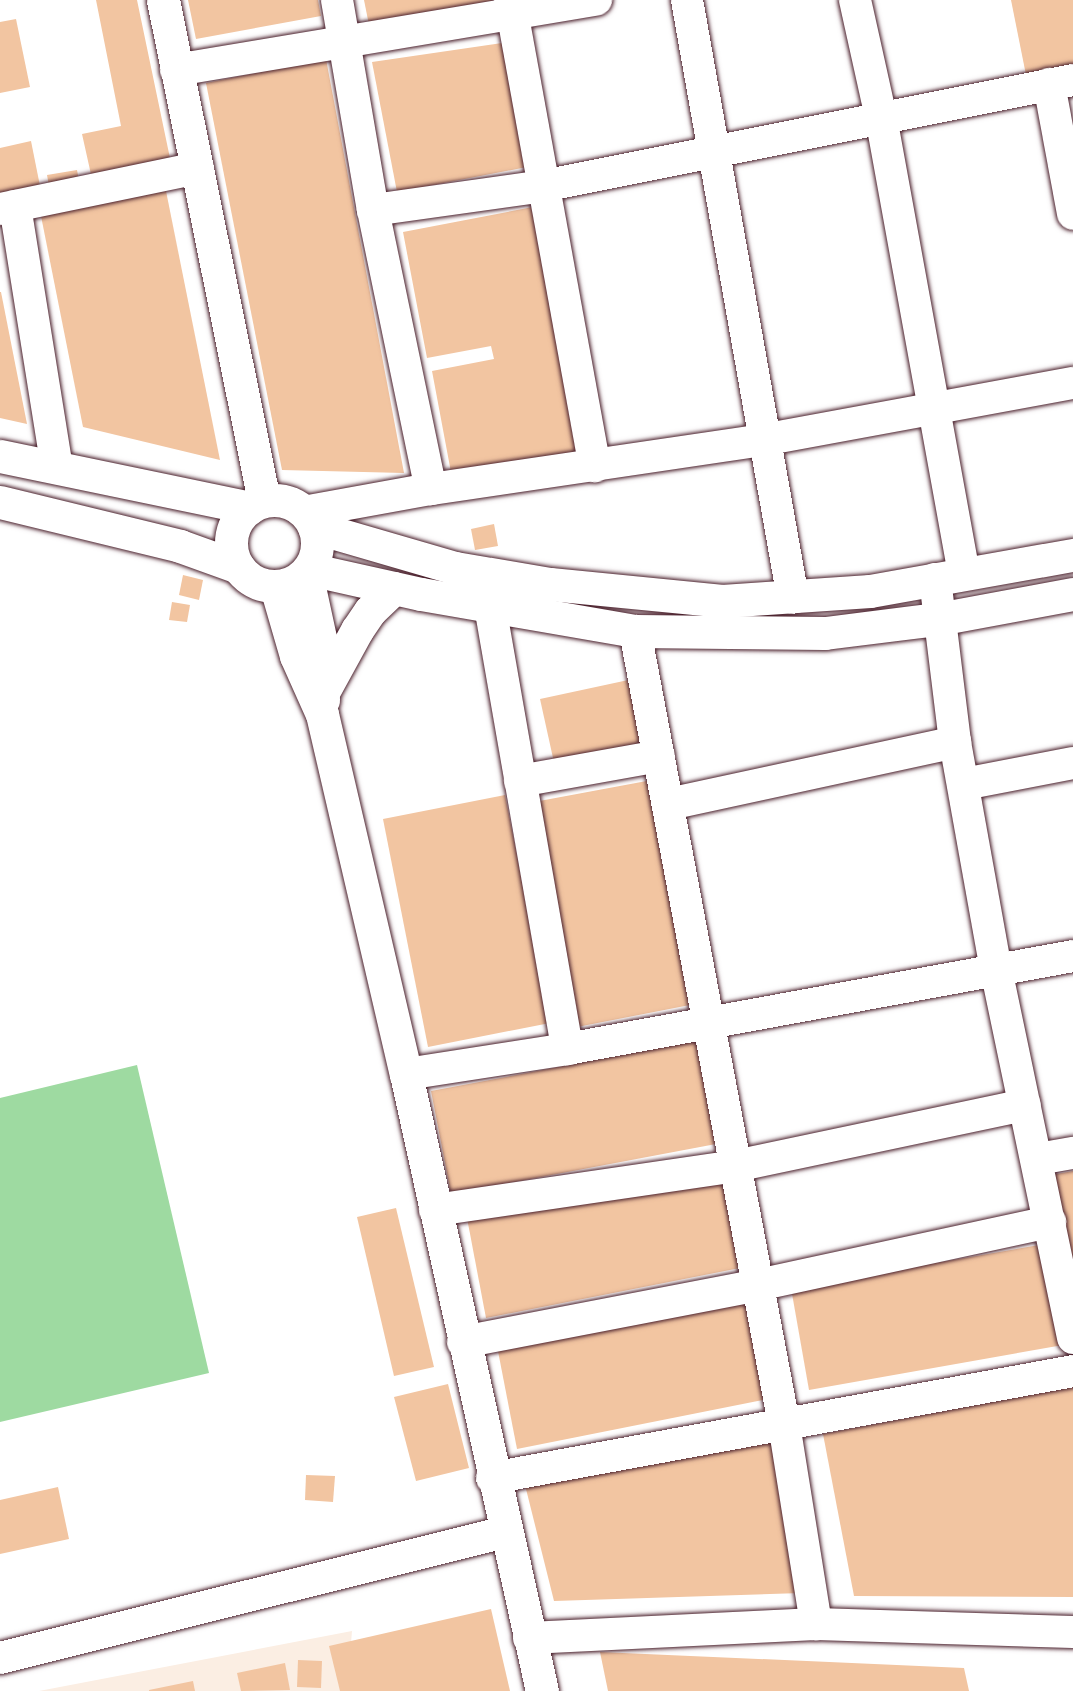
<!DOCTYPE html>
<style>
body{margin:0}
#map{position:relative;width:1073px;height:1691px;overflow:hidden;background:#fff;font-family:Kalam,sans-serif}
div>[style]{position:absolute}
.built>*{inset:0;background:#fbeee3}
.green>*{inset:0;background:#9edaa1}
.building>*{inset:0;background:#f2c5a1}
.roads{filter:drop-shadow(0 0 2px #4a1f2b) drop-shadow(0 0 2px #4a1f2b)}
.minor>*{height:32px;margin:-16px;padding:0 16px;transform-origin:16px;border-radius:16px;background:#fff}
.tertiary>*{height:33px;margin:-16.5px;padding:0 16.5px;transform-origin:16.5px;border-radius:16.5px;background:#fff}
.secondary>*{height:33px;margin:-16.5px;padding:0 16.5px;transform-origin:16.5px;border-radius:16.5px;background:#fff}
.secondary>.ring{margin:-16.5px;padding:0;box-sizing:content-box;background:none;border:33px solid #fff;border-radius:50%}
span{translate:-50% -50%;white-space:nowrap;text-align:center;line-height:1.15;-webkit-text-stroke:4.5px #fff;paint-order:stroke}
</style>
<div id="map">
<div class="built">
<div style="clip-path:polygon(352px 1631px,347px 1691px,39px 1691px)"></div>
</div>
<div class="green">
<div style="clip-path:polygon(137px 1065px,209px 1373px,0 1422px,0 1098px)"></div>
</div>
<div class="building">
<div style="clip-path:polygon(96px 0,137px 0,171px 163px,92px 179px,82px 134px,121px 126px)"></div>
<div style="clip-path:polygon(188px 0,318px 0,321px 16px,196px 39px)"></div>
<div style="clip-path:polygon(364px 0,494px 0,495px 2px,369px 25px)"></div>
<div style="clip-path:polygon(1011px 0,1073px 0,1073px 68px,1026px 75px)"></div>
<div style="clip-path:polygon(16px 19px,30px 87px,0 93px,0 22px)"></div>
<div style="clip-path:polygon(502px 43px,527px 167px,397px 192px,372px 62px)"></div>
<div style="clip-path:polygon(326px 59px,404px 473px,282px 470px,206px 83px)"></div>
<div style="clip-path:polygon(31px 141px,40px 186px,0 195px,0 148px)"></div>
<div style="clip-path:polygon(77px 170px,79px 181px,49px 186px,47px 175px)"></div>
<div style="clip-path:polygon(166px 191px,220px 460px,83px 427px,41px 216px)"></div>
<div style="clip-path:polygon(538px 206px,581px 425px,572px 427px,578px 459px,453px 483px,432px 371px,494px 359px,491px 346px,427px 358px,403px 232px)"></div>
<div style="clip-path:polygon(0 292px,1px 292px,27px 424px,0 418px)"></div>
<div style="clip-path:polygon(494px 524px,498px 546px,475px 550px,471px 529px)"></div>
<div style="clip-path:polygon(183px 575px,203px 580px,199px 600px,179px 595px)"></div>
<div style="clip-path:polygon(172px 602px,190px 605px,187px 622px,169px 620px)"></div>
<div style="clip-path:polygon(633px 679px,648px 747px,555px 767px,540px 699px)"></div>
<div style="clip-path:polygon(652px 780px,695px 1004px,577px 1027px,534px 802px)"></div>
<div style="clip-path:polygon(505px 795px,550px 1023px,428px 1047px,383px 819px)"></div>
<div style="clip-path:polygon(697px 1041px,716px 1144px,451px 1194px,431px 1091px)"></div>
<div style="clip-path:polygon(720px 1169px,740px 1268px,486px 1318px,467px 1218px)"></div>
<div style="clip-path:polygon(1073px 1171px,1073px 1279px,1051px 1175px)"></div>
<div style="clip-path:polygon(396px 1208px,434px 1367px,394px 1376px,357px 1217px)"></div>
<div style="clip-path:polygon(1045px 1244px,1063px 1345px,809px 1390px,791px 1288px)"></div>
<div style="clip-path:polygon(748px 1297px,768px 1399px,517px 1449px,497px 1346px)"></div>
<div style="clip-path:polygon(448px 1384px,469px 1468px,416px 1481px,394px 1397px)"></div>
<div style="clip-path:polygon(1073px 1387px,1073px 1597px,854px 1596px,823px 1434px)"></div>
<div style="clip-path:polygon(770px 1433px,802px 1593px,554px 1601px,525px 1485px)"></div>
<div style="clip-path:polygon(306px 1475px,335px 1476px,333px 1502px,305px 1500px)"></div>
<div style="clip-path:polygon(58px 1487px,69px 1539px,0 1554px,0 1500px)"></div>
<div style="clip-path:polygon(491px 1609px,510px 1691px,340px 1691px,329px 1646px)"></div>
<div style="clip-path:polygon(600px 1652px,964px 1668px,969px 1691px,608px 1691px)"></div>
<div style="clip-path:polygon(298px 1660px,322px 1661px,321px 1688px,297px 1687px)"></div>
<div style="clip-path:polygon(285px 1663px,290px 1690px,241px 1691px,237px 1673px)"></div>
<div style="clip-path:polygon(193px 1681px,195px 1691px,149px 1691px,149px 1690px)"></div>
</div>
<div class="roads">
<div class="minor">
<div style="left:337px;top:0;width:213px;rotate:80.3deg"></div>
<div style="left:373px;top:210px;width:285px;rotate:78.3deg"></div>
<div style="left:510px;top:0;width:474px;rotate:79.7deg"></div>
<div style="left:687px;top:0;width:607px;rotate:79.95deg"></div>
<div style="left:855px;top:0;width:120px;rotate:77.5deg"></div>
<div style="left:881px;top:117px;width:464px;rotate:79.7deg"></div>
<div style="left:176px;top:70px;width:426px;rotate:-9.5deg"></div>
<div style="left:1049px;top:84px;width:132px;rotate:79.5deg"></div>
<div style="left:15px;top:206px;width:265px;rotate:80.9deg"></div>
<div style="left:0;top:209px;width:202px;rotate:-11.7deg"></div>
<div style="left:373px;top:210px;width:172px;rotate:-8deg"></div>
<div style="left:543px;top:186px;width:540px;rotate:-11.31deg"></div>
<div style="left:304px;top:512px;width:129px;rotate:-10.3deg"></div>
<div style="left:431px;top:489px;width:335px;rotate:-8.4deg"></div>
<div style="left:762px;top:440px;width:316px;rotate:-10.4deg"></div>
<div style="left:935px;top:579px;width:164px;rotate:83deg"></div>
<div style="left:955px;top:742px;width:231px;rotate:79.8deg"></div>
<div style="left:996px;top:969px;width:377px;rotate:78.2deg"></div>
<div style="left:490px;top:606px;width:450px;rotate:80.1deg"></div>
<div style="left:635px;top:631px;width:807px;rotate:79.36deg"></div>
<div style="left:784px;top:1424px;width:203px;rotate:80.9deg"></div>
<div style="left:520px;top:781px;width:141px;rotate:-10.2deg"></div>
<div style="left:964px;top:784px;width:111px;rotate:-10.9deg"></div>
<div style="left:669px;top:804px;width:293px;rotate:-12.2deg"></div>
<div style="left:406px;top:1074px;width:163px;rotate:-8.8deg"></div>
<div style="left:567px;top:1049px;width:514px;rotate:-10.41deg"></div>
<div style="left:1038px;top:1159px;width:36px;rotate:-10deg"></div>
<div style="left:435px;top:1210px;width:303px;rotate:-8.3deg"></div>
<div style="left:735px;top:1166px;width:296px;rotate:-11.9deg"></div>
<div style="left:463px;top:1342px;width:300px;rotate:-10.9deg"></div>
<div style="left:758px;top:1285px;width:299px;rotate:-12.2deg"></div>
<div style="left:492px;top:1478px;width:591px;rotate:-10.43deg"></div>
<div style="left:529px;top:1638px;width:287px;rotate:-2.8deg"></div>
<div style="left:816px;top:1624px;width:257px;rotate:1.8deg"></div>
<div style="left:0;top:1658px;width:520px;rotate:-14.01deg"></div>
</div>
<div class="tertiary">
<div style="left:163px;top:0;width:511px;rotate:78.6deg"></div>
<div style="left:306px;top:573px;width:66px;rotate:77.8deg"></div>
<div style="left:320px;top:638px;width:62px;rotate:87.2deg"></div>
<div style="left:276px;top:587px;width:72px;rotate:73.8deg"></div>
<div style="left:296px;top:656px;width:64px;rotate:65.9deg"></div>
<div style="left:322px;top:714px;width:370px;rotate:76.9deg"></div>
<div style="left:406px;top:1074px;width:632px;rotate:77.57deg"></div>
</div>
<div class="secondary">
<div style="left:0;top:456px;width:255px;rotate:11.7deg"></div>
<div class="ring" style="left:231px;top:500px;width:53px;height:53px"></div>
<div style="left:0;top:502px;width:185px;rotate:13.7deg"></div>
<div style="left:180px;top:546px;width:62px;rotate:19.9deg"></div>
<div style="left:314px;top:527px;width:147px;rotate:16.2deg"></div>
<div style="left:455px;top:568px;width:96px;rotate:9.6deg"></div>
<div style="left:550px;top:584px;width:173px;rotate:5.6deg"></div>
<div style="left:722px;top:601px;width:148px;rotate:-3.9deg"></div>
<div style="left:870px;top:591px;width:206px;rotate:-10.1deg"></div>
<div style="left:309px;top:569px;width:115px;rotate:12.6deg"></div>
<div style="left:421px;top:594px;width:217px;rotate:9.8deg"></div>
<div style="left:635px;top:631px;width:190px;rotate:0.6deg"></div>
<div style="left:825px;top:633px;width:114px;rotate:-7.1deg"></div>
<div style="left:938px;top:619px;width:137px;rotate:-10.5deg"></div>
<div style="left:323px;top:692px;width:71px;rotate:-61.3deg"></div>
<div style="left:357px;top:630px;width:23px;rotate:-56deg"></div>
<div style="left:370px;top:611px;width:33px;rotate:-44deg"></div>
</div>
</div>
</div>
